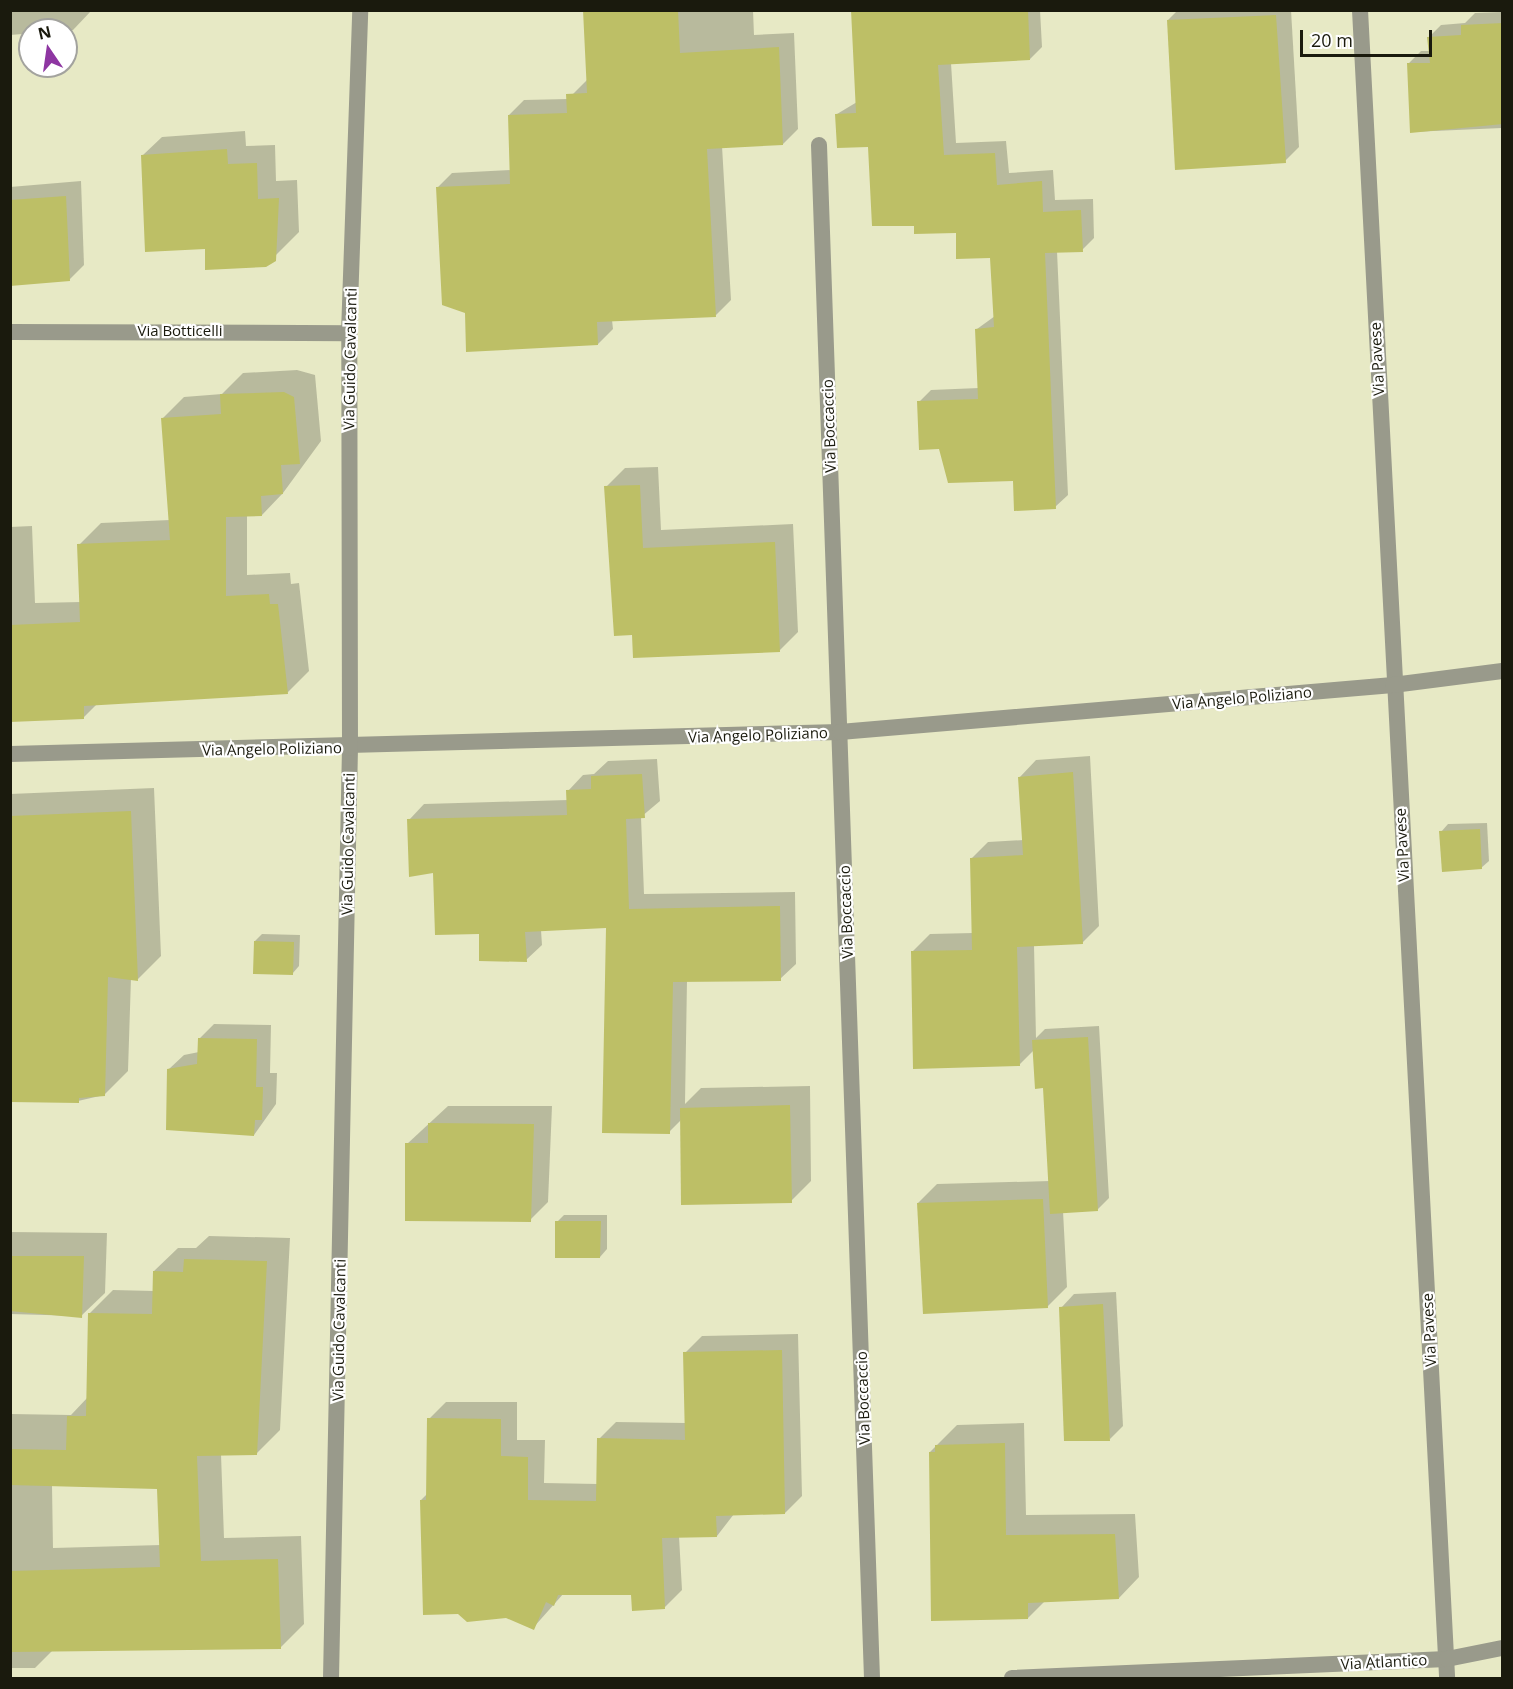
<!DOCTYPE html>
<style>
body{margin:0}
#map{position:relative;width:1513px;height:1689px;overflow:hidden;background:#e7e9c5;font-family:"Open Sans",sans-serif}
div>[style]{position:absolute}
.shadow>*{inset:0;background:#0003}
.building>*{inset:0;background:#bdbf66}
.minor>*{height:16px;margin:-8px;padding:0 8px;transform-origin:8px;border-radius:8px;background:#999a8b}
span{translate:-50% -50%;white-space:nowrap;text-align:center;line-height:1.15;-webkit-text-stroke:4.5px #fff;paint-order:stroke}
.street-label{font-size:15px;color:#1a1a0d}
.frame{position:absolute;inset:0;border:12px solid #1a1a0d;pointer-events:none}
.north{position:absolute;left:18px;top:18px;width:60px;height:60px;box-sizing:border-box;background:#fff;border:2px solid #a3a39e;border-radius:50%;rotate:347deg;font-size:16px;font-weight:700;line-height:24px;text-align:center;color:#1a1a0d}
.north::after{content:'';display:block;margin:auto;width:21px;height:27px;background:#8e36a2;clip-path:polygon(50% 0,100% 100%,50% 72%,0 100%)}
.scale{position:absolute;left:1300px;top:30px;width:132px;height:27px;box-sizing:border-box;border:3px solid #1a1a0d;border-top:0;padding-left:8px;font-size:18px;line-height:21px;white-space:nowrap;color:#1a1a0d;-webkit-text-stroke:4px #fff;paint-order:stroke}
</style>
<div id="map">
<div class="shadow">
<div style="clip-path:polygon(10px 10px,92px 10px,73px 30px,10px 35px)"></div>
<div style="clip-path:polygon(585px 10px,753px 10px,754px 35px,794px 33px,798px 129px,783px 144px,722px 146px,731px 300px,716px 315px,612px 320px,613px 329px,598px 344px,466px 312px,437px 188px,452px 173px,511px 170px,509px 115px,524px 100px,568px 99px,588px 79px)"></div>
<div style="clip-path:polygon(852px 10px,1040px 10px,1042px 47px,1030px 59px,951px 63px,956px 143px,1006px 141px,1009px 173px,1053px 170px,1055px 200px,1093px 199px,1094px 238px,1082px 250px,1057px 251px,1068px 495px,1055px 507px,1014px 479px,940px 448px,919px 402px,931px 390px,979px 388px,977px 329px,995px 316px,992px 257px,958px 232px,915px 224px,870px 145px,837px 114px,857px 102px)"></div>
<div style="clip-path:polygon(1178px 10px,1291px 10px,1299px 147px,1285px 161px,1168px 20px)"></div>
<div style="clip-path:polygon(1502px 12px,1502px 128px,1411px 132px,1408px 64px,1421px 51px,1430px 51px,1429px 37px,1441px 25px,1465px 23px,1475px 13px)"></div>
<div style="clip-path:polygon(245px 131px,246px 146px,275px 145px,276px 181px,297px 180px,299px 232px,265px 266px,206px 248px,143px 155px,162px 137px)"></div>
<div style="clip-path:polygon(81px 181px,84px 265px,69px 280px,10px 285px,10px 187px)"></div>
<div style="clip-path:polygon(297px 370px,315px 375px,321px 441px,283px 493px,262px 515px,247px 515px,247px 575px,290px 573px,291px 584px,299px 583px,309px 671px,287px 693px,98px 703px,84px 717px,10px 720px,10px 527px,32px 526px,35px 603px,81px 602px,79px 545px,101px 523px,170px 520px,163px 418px,184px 397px,222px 394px,243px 373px)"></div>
<div style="clip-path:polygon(658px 467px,661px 530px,793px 524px,798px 632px,779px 651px,633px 634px,606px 487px,625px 468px)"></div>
<div style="clip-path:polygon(1090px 756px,1099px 926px,1082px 943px,1034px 945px,1036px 1038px,1045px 1029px,1099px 1026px,1109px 1198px,1097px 1210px,1063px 1211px,1067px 1287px,1047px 1307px,918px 1203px,937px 1184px,1050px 1181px,1044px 1087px,1034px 1050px,1019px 1065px,913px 951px,930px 934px,973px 933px,971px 859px,988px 842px,1024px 840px,1019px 778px,1036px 760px)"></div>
<div style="clip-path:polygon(657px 759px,660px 801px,641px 817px,644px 894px,795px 892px,796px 964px,780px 979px,687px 981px,685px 1104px,701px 1088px,810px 1086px,811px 1181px,791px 1201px,681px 1120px,669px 1132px,608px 926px,541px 930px,542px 945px,526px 960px,481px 932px,435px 872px,409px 820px,424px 804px,568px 800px,568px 791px,583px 775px,594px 774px,608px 761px)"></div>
<div style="clip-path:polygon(154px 788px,161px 956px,138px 979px,131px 978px,128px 1071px,104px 1095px,78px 1101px,10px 1100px,10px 794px)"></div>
<div style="clip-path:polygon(1487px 823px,1489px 861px,1481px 868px,1441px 832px,1448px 824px)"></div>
<div style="clip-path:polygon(262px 934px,300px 935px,299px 966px,292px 974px,255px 941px)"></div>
<div style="clip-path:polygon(214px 1024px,271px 1025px,270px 1073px,277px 1073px,276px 1104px,254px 1135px,169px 1069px,184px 1055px,199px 1052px,200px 1038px)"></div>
<div style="clip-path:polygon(448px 1106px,552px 1106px,548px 1202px,530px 1220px,407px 1144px)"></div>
<div style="clip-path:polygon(564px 1215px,607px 1215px,607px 1249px,600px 1257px,557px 1222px)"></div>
<div style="clip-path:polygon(10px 1232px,107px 1233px,105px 1293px,81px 1316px,10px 1314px)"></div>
<div style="clip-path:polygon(evenodd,209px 1236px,290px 1238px,280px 1430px,256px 1454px,221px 1454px,224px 1538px,301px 1536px,304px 1624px,280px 1648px,53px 1650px,35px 1668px,10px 1668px,10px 1394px,11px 1414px,71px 1415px,88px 1397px,89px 1314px,113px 1290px,154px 1291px,154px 1271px,178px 1248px,196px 1248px,209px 1236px,52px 1485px,159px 1488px,161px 1545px,53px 1548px,52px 1485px)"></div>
<div style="clip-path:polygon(1116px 1292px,1123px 1426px,1110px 1439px,1061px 1308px,1074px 1294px)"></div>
<div style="clip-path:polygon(798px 1334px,802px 1496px,785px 1513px,734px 1514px,717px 1536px,679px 1536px,682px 1590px,665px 1607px,633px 1594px,564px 1593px,533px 1628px,421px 1500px,427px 1494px,429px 1419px,446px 1402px,517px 1402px,517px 1440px,545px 1440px,544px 1483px,598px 1484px,599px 1439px,616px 1422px,686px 1423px,685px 1353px,702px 1336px)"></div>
<div style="clip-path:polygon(1024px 1423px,1026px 1515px,1135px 1514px,1139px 1577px,1119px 1598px,1045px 1601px,1028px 1618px,930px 1452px,957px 1425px)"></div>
</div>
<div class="building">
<div style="clip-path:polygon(583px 10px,678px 10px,680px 53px,779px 47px,783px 145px,707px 149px,716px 317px,597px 322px,598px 345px,466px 352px,465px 313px,442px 305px,436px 187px,510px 184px,508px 115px,567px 113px,566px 94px,587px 93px)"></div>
<div style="clip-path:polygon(851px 10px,1028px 10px,1030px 60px,938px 65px,944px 155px,995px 153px,997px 185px,1042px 181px,1043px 212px,1081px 210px,1083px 252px,1045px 253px,1056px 509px,1014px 511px,1013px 481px,948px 483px,939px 449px,919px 450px,917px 401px,978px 399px,975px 329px,994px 327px,990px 258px,956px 259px,956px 233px,914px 234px,914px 226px,872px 226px,868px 147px,837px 148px,835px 114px,856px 113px)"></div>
<div style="clip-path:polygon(1276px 15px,1286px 163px,1175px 170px,1167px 20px)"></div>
<div style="clip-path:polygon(1503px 23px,1503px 124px,1410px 133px,1407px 63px,1430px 63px,1427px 37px,1461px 35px,1461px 25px)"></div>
<div style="clip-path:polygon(227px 149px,228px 164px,257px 163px,258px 199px,279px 198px,276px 261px,266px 267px,205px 270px,205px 249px,145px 252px,141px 155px)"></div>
<div style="clip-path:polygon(66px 196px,70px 281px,10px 286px,10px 200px)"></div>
<div style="clip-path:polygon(284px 392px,294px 397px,300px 464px,281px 465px,283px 494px,261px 496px,262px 516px,226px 517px,226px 596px,269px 594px,270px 604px,278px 604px,288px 694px,84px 706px,84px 719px,10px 722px,10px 625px,80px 622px,77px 544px,170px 540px,161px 418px,221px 414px,220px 394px)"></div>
<div style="clip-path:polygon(640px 485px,643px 548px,775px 542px,780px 652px,633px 658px,632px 635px,614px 636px,604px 486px)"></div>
<div style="clip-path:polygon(1073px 772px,1083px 944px,1017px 947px,1020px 1066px,913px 1069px,911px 951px,972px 950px,970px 858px,1023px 855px,1018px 777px)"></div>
<div style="clip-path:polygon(642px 774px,645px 818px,626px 819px,629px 909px,780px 906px,781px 981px,673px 982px,670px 1134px,602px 1133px,606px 928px,525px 932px,527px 962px,479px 961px,479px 934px,435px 935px,433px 873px,409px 877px,407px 819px,567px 815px,566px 790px,591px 789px,591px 776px)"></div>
<div style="clip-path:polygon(131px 811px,138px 981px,108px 977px,105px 1096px,79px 1098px,79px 1103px,10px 1102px,10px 816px)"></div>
<div style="clip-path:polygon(1480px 829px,1482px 869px,1442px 872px,1439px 831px)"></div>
<div style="clip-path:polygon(254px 941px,294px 942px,293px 975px,253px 974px)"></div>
<div style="clip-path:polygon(1088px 1037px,1098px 1211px,1050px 1214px,1043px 1088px,1035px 1089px,1032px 1040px)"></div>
<div style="clip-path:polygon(198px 1038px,257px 1039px,256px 1087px,263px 1087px,262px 1120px,255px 1120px,254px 1136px,166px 1130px,167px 1069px,197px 1064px)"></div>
<div style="clip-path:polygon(790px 1105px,792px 1203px,681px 1205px,680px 1108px)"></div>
<div style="clip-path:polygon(428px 1123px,534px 1124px,531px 1222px,405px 1221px,405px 1143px,428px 1143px)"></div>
<div style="clip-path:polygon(1043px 1199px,1048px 1308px,923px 1314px,917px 1203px)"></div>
<div style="clip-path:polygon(555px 1221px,601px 1221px,600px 1258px,555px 1258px)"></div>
<div style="clip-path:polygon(10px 1256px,84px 1256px,82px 1318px,10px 1311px)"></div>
<div style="clip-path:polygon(184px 1259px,267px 1261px,257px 1455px,197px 1456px,201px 1561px,278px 1559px,281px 1649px,10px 1652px,10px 1571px,160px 1567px,157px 1489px,10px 1485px,10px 1449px,66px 1450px,67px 1416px,86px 1416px,88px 1313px,152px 1314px,153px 1271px,183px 1272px)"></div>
<div style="clip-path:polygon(1103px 1304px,1110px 1441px,1064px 1441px,1059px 1307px)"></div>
<div style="clip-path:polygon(782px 1350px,785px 1514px,716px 1516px,717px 1537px,662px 1538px,665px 1609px,632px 1611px,631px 1595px,558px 1595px,554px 1606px,546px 1602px,534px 1630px,506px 1618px,467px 1622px,458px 1614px,423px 1615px,420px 1500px,426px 1500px,427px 1418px,501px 1419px,501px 1456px,528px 1457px,528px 1500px,596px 1501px,597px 1438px,685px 1440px,683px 1352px)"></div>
<div style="clip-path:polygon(1005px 1443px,1006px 1535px,1115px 1534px,1119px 1599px,1028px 1603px,1028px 1619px,931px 1621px,929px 1452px,935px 1452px,935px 1445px)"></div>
</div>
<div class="minor">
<div style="left:1360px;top:10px;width:1670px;rotate:87.01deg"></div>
<div style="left:819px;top:145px;width:1534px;rotate:88.02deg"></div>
<div style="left:10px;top:332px;width:339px;rotate:0.2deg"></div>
<div style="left:10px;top:754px;width:830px;rotate:-1.52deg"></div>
<div style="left:840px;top:732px;width:555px;rotate:-4.86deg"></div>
<div style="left:1393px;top:685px;width:110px;rotate:-7.3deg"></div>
<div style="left:331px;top:1678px;width:930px;rotate:-88.83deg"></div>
<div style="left:350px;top:748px;width:415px;rotate:-90.1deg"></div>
<div style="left:349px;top:333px;width:323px;rotate:-88deg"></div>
<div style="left:1012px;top:1678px;width:435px;rotate:-2.5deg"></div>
<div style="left:1447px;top:1659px;width:56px;rotate:-11.3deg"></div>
</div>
<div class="street-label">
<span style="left:180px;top:331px">Via Botticelli</span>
<span style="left:350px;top:359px;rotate:-89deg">Via Guido Cavalcanti</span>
<span style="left:1377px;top:359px;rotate:-93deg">Via Pavese</span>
<span style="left:829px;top:426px;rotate:-92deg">Via Boccaccio</span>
<span style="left:1242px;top:698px;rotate:-5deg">Via Angelo Poliziano</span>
<span style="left:758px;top:735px;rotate:-2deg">Via Angelo Poliziano</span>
<span style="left:272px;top:749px;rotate:-1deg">Via Angelo Poliziano</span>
<span style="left:348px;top:844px;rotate:-89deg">Via Guido Cavalcanti</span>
<span style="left:1402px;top:845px;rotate:-93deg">Via Pavese</span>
<span style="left:846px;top:912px;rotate:-92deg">Via Boccaccio</span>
<span style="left:339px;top:1330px;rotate:-89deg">Via Guido Cavalcanti</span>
<span style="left:1429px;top:1330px;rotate:-93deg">Via Pavese</span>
<span style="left:863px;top:1398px;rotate:-92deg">Via Boccaccio</span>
<span style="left:1384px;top:1662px;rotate:-3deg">Via Atlantico</span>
</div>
<div class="frame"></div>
<div class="north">N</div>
<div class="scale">20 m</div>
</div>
